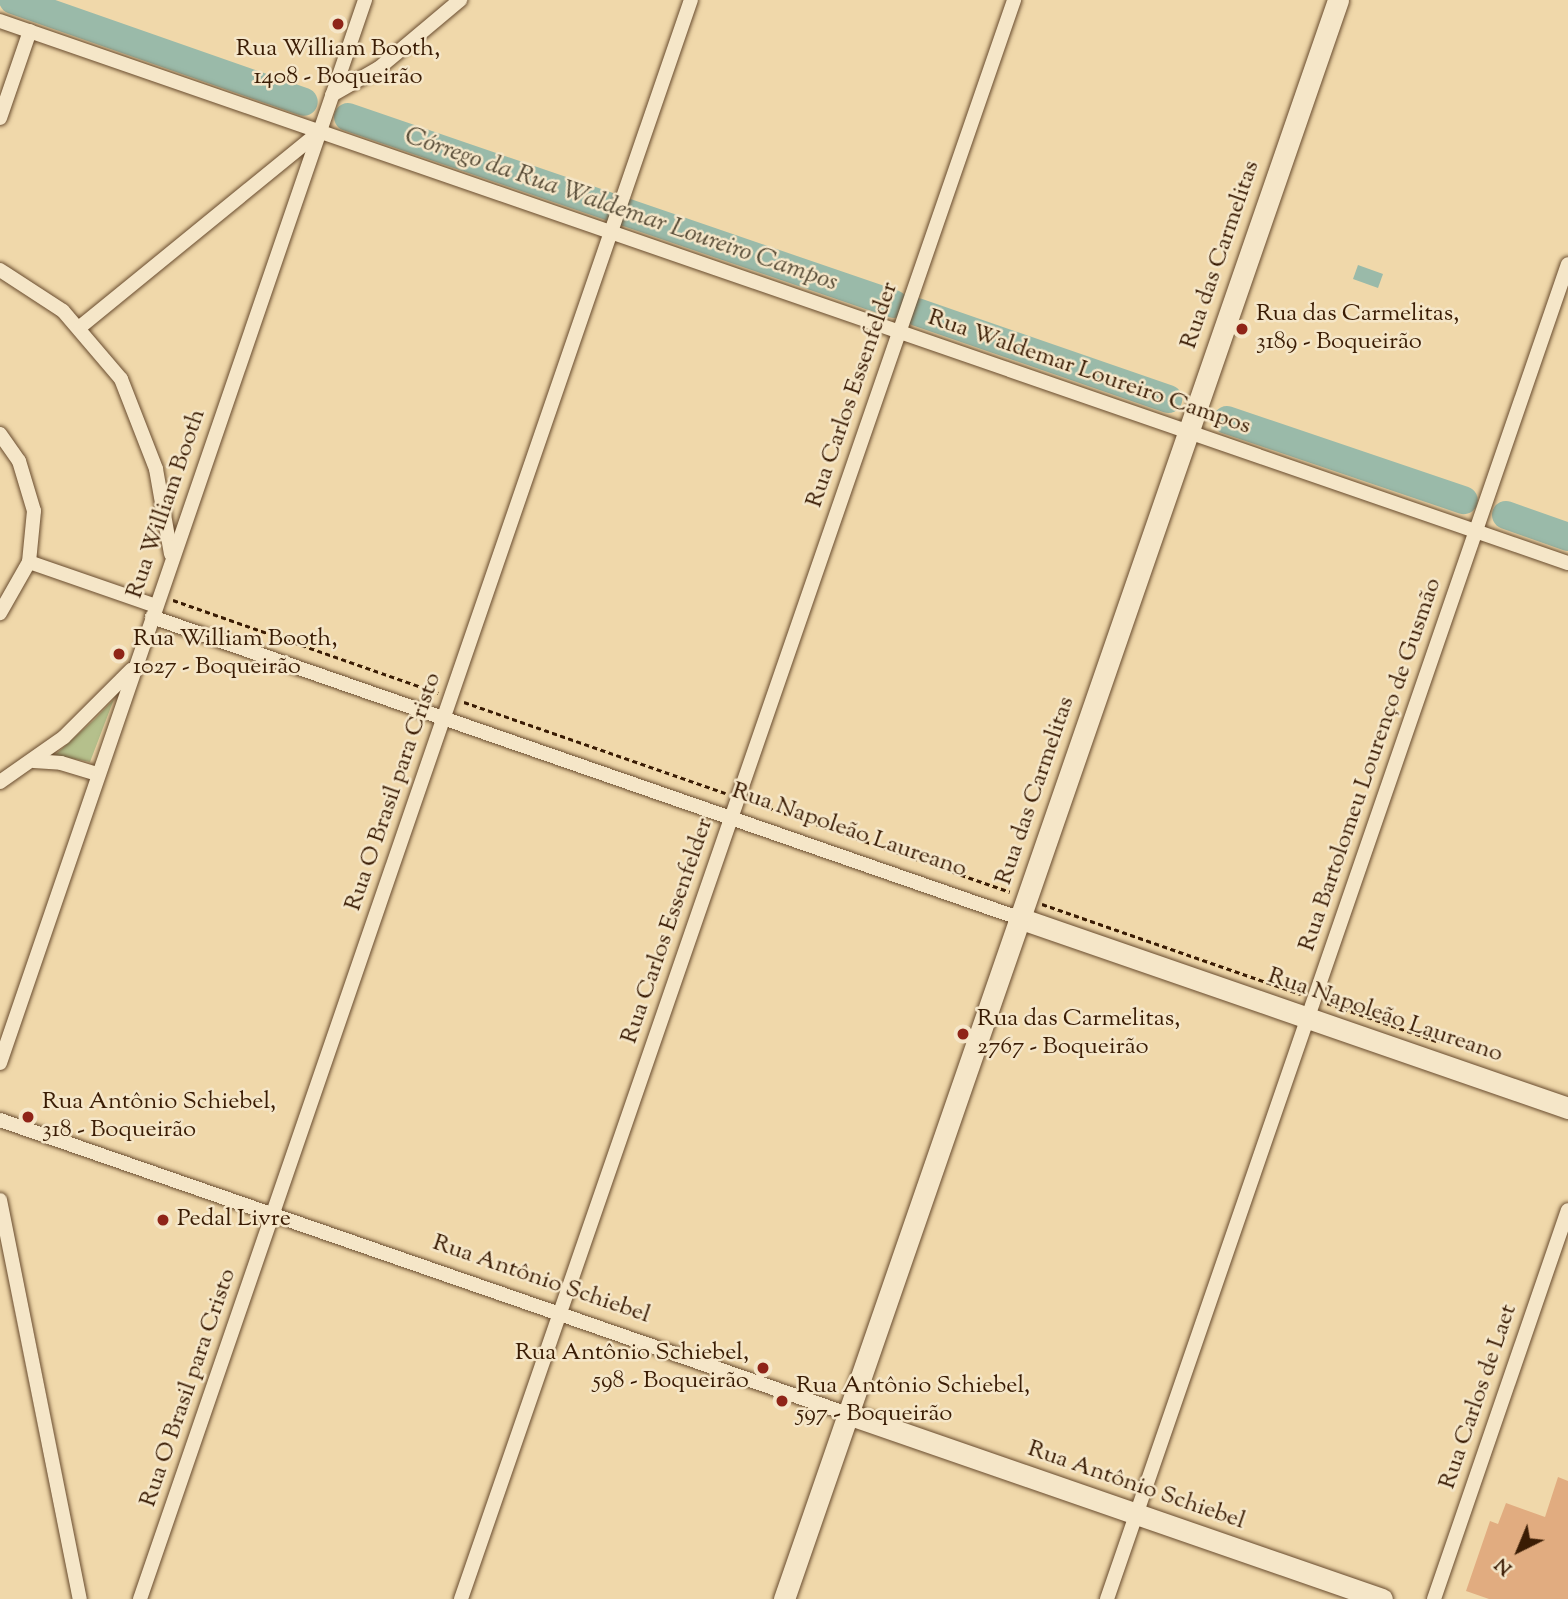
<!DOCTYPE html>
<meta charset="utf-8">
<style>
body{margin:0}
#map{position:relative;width:1568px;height:1599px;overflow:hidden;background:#f0d8aa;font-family:"Sorts Mill Goudy",serif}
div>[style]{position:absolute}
.green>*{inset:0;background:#b5c08c}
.water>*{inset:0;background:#9abaa9}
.river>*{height:28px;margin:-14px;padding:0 14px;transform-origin:14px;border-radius:14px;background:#9abaa9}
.building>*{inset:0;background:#e1ac80}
.path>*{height:2.5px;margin-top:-1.25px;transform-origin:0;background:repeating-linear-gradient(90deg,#3a1c04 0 5px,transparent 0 8.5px)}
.roads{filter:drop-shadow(0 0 2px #684b2e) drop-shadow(0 0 2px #684b2e)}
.street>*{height:14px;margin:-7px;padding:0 7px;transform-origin:7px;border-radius:7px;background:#f5e6c8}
.secondary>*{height:21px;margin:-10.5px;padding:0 10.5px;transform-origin:10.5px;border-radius:10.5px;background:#f5e6c8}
.dots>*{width:19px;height:19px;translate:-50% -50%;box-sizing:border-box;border:4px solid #f5e6c8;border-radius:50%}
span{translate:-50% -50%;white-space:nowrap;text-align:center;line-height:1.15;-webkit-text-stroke:5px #f5e6c8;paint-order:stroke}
.poi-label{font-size:24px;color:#3a1c04}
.left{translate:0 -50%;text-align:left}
.right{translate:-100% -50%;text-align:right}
.street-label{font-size:24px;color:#3a1c04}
.water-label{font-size:26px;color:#574b36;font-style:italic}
.north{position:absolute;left:1484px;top:1515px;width:70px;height:70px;-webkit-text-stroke:5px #f5e6c8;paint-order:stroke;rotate:223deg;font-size:19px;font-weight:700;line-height:28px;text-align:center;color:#3a1c04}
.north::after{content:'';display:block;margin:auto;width:24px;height:32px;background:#3a1c04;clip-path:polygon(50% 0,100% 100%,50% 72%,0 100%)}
</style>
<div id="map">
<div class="green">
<div style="clip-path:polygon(114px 699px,90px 762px,55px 755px,94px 720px)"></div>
</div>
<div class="water">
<div style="clip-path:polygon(1358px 265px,1383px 274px,1378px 288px,1353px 279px)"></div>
</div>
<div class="river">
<div style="left:13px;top:0;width:308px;rotate:19.3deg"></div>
<div style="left:348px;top:117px;width:577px;rotate:18.91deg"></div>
<div style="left:917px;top:312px;width:266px;rotate:19.1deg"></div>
<div style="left:1227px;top:420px;width:250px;rotate:18.7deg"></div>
<div style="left:1506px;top:515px;width:66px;rotate:19.5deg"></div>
</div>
<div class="building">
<div style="clip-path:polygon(1558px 1477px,1568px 1481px,1568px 1599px,1489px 1599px,1466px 1591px,1490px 1521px,1498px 1524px,1506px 1503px,1545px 1517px)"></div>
</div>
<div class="path">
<div style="left:173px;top:600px;width:281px;rotate:19.3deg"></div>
<div style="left:464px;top:702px;width:277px;rotate:19.2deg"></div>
<div style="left:752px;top:802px;width:273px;rotate:19.2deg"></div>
<div style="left:1042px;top:904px;width:274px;rotate:19.2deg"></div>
<div style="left:1327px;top:1003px;width:119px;rotate:19.2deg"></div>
</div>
<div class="roads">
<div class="street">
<div style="left:0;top:21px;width:1659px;rotate:19.07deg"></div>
<div style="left:332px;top:95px;width:54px;rotate:-29.9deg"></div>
<div style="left:379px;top:68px;width:106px;rotate:-40deg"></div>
<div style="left:0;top:118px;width:92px;rotate:-71deg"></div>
<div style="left:0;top:270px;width:75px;rotate:33.1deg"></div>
<div style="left:63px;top:311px;width:89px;rotate:49.5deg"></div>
<div style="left:121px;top:379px;width:97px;rotate:68.7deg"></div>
<div style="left:156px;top:469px;width:86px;rotate:80deg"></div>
<div style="left:80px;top:327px;width:308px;rotate:-39.2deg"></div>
<div style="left:0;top:434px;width:33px;rotate:55deg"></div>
<div style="left:19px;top:461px;width:52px;rotate:73.3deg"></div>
<div style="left:34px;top:511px;width:51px;rotate:95.6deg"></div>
<div style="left:29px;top:562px;width:59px;rotate:119.6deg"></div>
<div style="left:29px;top:562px;width:134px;rotate:19.1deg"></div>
<div style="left:152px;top:617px;width:918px;rotate:19.15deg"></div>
<div style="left:34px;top:761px;width:27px;rotate:4deg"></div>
<div style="left:61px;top:763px;width:39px;rotate:17deg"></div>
<div style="left:0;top:782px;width:78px;rotate:-35.1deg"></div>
<div style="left:64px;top:737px;width:95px;rotate:-45deg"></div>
<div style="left:0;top:1063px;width:1124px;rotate:-71.05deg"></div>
<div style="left:0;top:1120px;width:898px;rotate:19.12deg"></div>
<div style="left:0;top:1200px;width:407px;rotate:78.7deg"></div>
<div style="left:140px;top:1599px;width:1691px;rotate:-70.99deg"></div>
<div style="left:461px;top:1599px;width:1692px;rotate:-70.92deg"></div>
<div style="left:1107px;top:1599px;width:1412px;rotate:-70.95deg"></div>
<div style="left:1434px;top:1599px;width:411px;rotate:-71deg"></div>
</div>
<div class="secondary">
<div style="left:1019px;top:918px;width:581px;rotate:19.09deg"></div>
<div style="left:848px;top:1414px;width:565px;rotate:19.11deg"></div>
<div style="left:784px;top:1599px;width:1692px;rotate:-70.89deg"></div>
</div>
</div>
<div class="dots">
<div style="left:338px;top:24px;background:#8f2418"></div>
<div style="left:1242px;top:329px;background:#8f2418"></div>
<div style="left:119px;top:654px;background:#8f2418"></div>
<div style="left:963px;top:1034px;background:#8f2418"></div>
<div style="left:28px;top:1117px;background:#8f2418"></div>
<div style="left:163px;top:1220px;background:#8f2418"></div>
<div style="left:763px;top:1368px;background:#8f2418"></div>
<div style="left:782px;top:1401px;background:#8f2418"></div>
</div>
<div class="poi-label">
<span style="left:338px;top:64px">Rua William Booth,<br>1408 - Boqueirão</span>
<span class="left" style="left:1256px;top:329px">Rua das Carmelitas,<br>3189 - Boqueirão</span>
<span class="left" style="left:133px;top:654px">Rua William Booth,<br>1027 - Boqueirão</span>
<span class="left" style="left:977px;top:1034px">Rua das Carmelitas,<br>2767 - Boqueirão</span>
<span class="left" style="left:42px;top:1117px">Rua Antônio Schiebel,<br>318 - Boqueirão</span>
<span class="left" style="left:177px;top:1220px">Pedal Livre</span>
<span class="right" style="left:749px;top:1368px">Rua Antônio Schiebel,<br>598 - Boqueirão</span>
<span class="left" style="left:796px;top:1401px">Rua Antônio Schiebel,<br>597 - Boqueirão</span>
</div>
<div class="street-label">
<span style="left:1221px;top:255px;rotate:-71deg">Rua das Carmelitas</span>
<span style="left:1089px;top:373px;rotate:19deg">Rua Waldemar Loureiro Campos</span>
<span style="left:853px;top:395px;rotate:-71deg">Rua Carlos Essenfelder</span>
<span style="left:167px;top:504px;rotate:-71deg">Rua William Booth</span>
<span style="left:1371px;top:765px;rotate:-71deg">Rua Bartolomeu Lourenço de Gusmão</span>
<span style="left:1036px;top:791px;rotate:-71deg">Rua das Carmelitas</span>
<span style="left:394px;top:792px;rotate:-71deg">Rua O Brasil para Cristo</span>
<span style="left:849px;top:831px;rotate:19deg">Rua Napoleão Laureano</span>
<span style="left:668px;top:931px;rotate:-71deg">Rua Carlos Essenfelder</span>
<span style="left:1385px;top:1016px;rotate:19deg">Rua Napoleão Laureano</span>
<span style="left:541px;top:1280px;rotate:19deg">Rua Antônio Schiebel</span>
<span style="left:189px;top:1388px;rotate:-71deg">Rua O Brasil para Cristo</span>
<span style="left:1479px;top:1397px;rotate:-71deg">Rua Carlos de Laet</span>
<span style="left:1136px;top:1486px;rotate:19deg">Rua Antônio Schiebel</span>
</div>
<div class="water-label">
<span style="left:621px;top:210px;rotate:19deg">Córrego da Rua Waldemar Loureiro Campos</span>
</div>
<div class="north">N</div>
</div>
